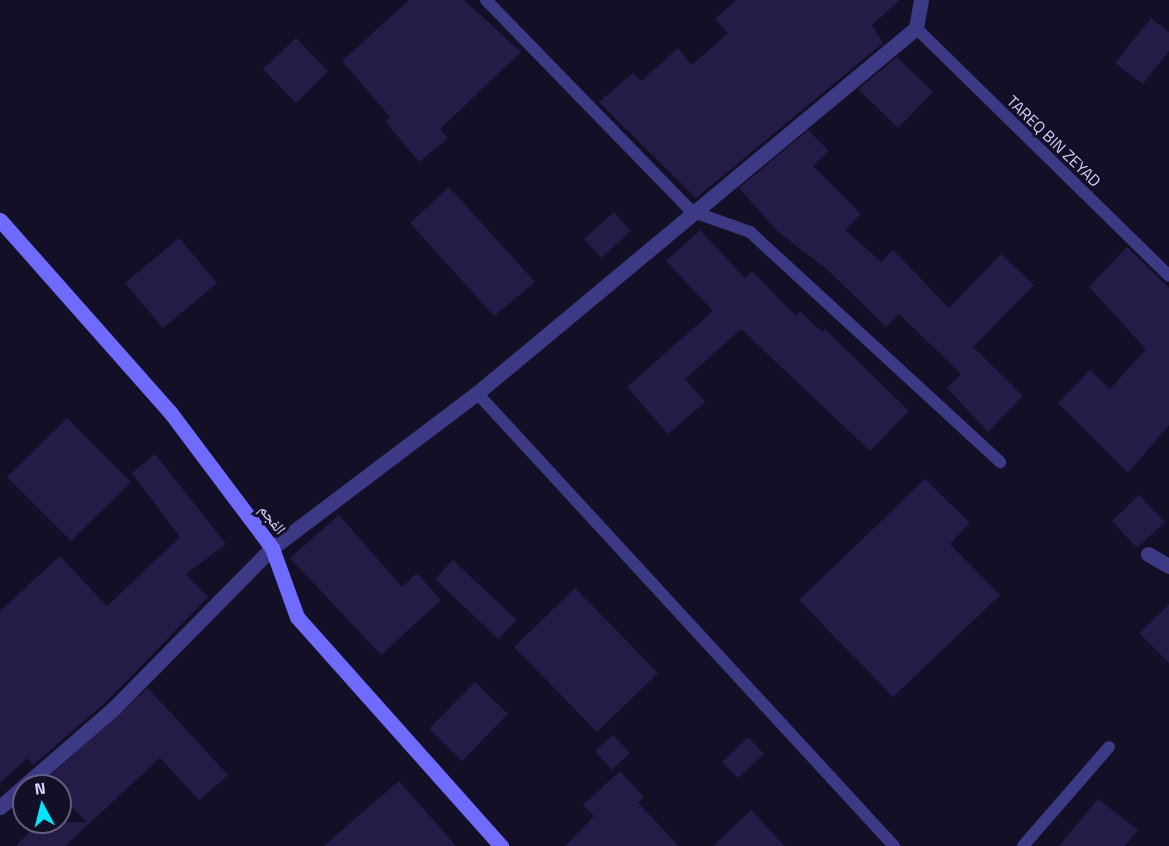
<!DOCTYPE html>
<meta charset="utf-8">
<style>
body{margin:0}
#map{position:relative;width:1169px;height:846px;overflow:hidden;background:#130f26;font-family:"Titillium Web","Noto Naskh Arabic",sans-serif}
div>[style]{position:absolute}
.building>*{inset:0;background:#241b47}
.service>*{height:12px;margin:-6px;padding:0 6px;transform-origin:6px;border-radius:6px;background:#3d3a85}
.minor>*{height:15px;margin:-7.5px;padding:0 7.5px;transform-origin:7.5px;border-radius:7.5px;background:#3d3a85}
.secondary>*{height:15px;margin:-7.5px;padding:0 7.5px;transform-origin:7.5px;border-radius:7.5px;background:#6f6bff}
span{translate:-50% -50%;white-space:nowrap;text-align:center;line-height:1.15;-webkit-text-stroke:6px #130f26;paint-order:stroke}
.street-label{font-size:16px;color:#d9d4ff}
.north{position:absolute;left:12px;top:774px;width:60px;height:60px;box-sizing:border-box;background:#130f26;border:2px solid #625e7d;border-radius:50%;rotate:353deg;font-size:16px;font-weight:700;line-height:24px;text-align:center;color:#d9d4ff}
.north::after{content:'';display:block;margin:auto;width:21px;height:27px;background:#00e5ff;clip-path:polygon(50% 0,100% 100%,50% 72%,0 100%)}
</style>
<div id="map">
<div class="building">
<div style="clip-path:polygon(409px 0,464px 0,521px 52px,440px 129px,448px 138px,419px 162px,386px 122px,390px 117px,342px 61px)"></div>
<div style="clip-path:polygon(736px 0,900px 0,872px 25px,883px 43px,696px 198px,599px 102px,633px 73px,641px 81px,678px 48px,692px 65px,728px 33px,715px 19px)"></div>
<div style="clip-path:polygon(1151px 18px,1169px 32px,1169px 51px,1143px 84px,1115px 63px)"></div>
<div style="clip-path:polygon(296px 38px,328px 71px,296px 103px,263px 69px)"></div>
<div style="clip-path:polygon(897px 57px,933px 92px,898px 128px,858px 89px)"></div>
<div style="clip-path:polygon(808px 130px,829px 151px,813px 166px,861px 214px,845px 230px,881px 262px,893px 250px,949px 308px,1001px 254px,1034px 285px,973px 347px,1023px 396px,988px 432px,947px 388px,961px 374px,899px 314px,886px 327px,829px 271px,777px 231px,739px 188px)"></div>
<div style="clip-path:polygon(449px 187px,535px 282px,494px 316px,410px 223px)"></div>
<div style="clip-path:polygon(614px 212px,631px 231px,601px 258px,584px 239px)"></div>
<div style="clip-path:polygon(700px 230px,745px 278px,752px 271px,796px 316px,800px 311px,822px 332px,825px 329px,909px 411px,870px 451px,741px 329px,685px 379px,705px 402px,668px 434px,627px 387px,713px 311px,666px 261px)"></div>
<div style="clip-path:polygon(179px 238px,217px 283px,163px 328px,125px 283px)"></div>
<div style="clip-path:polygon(1127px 247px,1169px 288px,1169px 425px,1128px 473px,1058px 403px,1090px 370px,1110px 389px,1146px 349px,1089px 287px)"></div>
<div style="clip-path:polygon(67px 418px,131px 482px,71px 541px,7px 477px)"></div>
<div style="clip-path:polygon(155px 454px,226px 544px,186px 574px,208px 597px,106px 702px,33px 765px,27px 758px,0 783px,0 611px,60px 556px,107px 606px,180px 537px,132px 473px)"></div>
<div style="clip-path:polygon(925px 479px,970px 523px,950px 544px,1000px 595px,893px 697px,799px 600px)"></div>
<div style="clip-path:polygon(1139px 495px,1165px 522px,1137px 548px,1112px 521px)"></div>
<div style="clip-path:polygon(339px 515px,402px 587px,417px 573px,441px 600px,381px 655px,290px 558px)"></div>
<div style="clip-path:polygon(453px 560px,517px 620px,498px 639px,435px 579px)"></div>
<div style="clip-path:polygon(575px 588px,658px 673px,597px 732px,514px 647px)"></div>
<div style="clip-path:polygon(1169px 604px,1169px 663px,1139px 633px)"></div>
<div style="clip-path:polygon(475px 682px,508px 714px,462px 761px,429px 729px)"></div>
<div style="clip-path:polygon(148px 688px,228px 775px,199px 800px,160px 758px,65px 846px,16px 846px,39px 822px,86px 822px,60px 794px,60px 786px,46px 779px)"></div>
<div style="clip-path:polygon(613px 735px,630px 753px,612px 770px,595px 751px)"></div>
<div style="clip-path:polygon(748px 737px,764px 754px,738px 778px,722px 762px)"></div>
<div style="clip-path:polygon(620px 771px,644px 797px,638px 803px,679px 846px,565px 846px,594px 816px,583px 805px)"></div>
<div style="clip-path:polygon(399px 781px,456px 846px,324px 846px,349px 824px)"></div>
<div style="clip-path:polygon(1098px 799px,1138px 830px,1125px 846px,1059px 846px)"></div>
<div style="clip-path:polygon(751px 810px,785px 846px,713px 846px)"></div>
</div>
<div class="service">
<div style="left:486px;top:0;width:294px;rotate:45.8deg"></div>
<div style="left:691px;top:211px;width:63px;rotate:19.6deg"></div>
<div style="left:750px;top:232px;width:340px;rotate:42.6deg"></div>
<div style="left:916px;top:28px;width:354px;rotate:44.4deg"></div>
<div style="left:477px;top:393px;width:616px;rotate:47.37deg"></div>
<div style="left:1023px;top:846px;width:131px;rotate:-49deg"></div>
</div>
<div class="minor">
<div style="left:1148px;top:554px;width:24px;rotate:30deg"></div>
<div style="left:24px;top:786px;width:118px;rotate:-40.9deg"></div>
<div style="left:113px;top:709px;width:226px;rotate:-45.4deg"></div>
<div style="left:272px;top:548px;width:257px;rotate:-37.1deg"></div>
<div style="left:477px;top:393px;width:571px;rotate:-39.74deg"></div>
<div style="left:916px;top:28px;width:28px;rotate:-80deg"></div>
<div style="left:0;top:807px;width:32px;rotate:-41deg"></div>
</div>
<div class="secondary">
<div style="left:0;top:220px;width:256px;rotate:48.5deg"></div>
<div style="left:170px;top:412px;width:170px;rotate:53.1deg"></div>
<div style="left:272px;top:548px;width:73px;rotate:70.1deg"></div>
<div style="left:297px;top:617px;width:307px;rotate:48.3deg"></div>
</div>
<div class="street-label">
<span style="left:1054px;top:141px;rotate:44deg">TAREQ BIN ZEYAD</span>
<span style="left:273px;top:519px;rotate:53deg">الفجم</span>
</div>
<div class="north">N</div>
</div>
